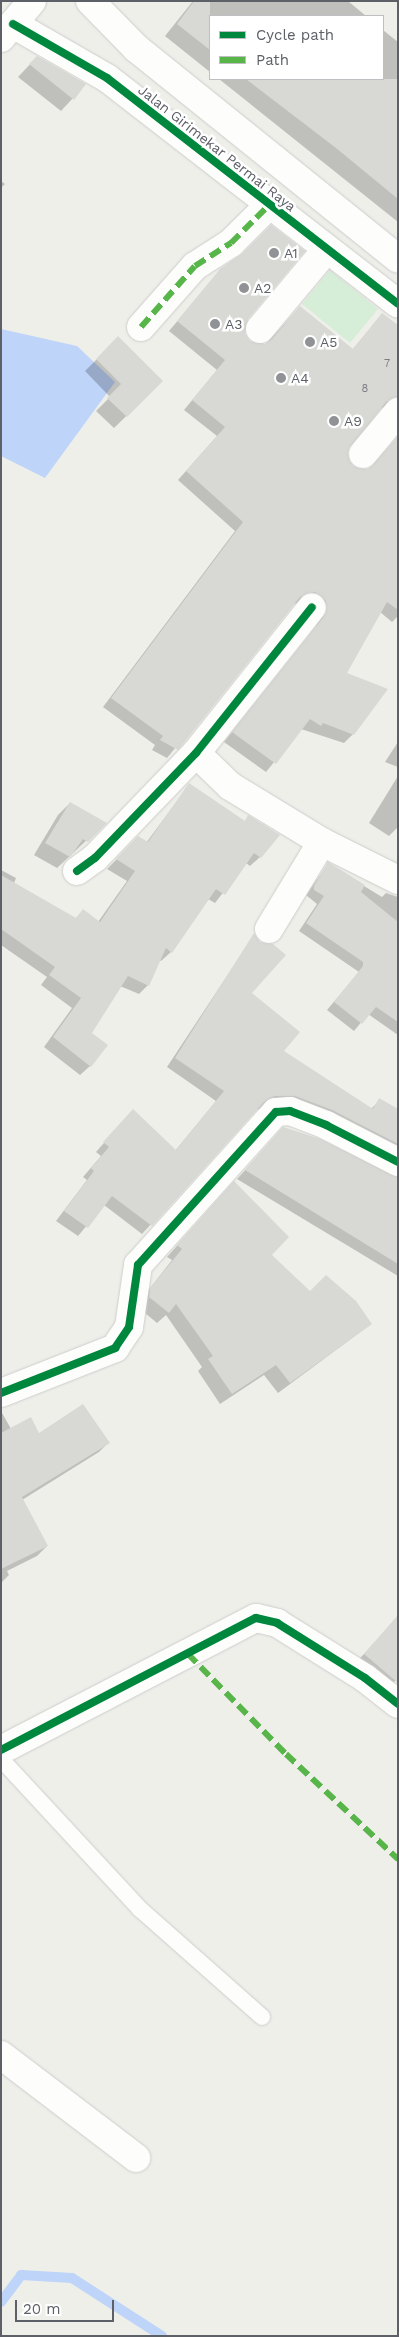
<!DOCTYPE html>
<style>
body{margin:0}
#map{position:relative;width:399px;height:2337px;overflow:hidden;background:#efefea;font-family:"Work Sans",sans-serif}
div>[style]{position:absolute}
.green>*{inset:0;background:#d6edd8}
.water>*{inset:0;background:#bed4f9}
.shadow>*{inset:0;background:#0003}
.stream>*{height:10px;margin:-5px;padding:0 5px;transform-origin:5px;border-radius:5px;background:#bed4f9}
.building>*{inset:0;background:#d8d8d4}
.roads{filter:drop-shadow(0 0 1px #cccdcc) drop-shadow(0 0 1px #cccdcc)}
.lane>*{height:16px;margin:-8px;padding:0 8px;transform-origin:8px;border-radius:8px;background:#fdfdfc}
.street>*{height:28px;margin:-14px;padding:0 14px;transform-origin:14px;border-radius:14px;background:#fdfdfc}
.secondary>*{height:28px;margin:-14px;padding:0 14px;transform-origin:14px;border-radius:14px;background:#fdfdfc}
.quiet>*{height:6px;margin-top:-3px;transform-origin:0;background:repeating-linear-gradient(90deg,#58b549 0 12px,transparent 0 18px)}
.cycleway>*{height:8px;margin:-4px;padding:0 4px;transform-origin:4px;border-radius:4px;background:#00873e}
.dots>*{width:14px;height:14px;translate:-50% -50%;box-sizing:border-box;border:2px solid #fff;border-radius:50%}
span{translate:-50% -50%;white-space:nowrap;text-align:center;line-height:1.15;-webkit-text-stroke:5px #fff;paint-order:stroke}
.number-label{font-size:11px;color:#7d7e84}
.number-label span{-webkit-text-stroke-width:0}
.street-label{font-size:14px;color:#5e6068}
.poi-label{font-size:14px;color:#5e6068}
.left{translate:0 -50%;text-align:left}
.frame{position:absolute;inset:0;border:2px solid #5e6068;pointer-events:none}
.legend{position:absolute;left:209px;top:15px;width:175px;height:65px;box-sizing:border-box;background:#fff;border:1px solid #bfbfc3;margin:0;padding:6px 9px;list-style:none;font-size:15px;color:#5e6068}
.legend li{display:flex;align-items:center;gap:10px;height:25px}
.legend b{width:25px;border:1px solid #bfbfc3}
.scale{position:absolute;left:15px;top:2300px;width:99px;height:22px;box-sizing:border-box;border:2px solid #5e6068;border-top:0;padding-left:6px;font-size:15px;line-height:18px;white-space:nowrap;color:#5e6068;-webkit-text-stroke:4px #fff;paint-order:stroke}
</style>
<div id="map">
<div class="green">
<div style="clip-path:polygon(330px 270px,378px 309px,350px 343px,302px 304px)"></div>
</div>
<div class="water">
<div style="clip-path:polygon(1px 329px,77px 346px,115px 382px,45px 478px,1px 456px)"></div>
</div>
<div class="shadow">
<div style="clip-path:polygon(193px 1px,348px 1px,366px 16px,210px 16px,210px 72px,165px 36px)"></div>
<div style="clip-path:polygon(383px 30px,398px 42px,398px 222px,219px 79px,383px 79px)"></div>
<div style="clip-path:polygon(37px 57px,85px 85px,61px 111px,18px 77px)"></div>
<div style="clip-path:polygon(1px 181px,5px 184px,1px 188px)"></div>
<div style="clip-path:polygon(221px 270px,247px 319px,244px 334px,249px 342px,265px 345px,300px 307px,352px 350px,374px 324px,398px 326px,398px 408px,390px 405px,379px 409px,346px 451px,352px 467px,368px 470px,398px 437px,398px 616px,392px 622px,380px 612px,345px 674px,353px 734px,344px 743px,301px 729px,266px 772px,224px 742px,316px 627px,318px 610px,304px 600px,292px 605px,167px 758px,152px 750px,155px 745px,103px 707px,235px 531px,178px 480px,217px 436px,184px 410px,217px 370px,169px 331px)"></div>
<div style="clip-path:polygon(118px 338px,162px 381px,114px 428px,96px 411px,110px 397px,85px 371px)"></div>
<div style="clip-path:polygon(398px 742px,398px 767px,385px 762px)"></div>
<div style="clip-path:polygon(398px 776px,398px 827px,389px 836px,369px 823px)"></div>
<div style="clip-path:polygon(189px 785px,244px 822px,248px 817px,260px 857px,250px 866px,246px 863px,215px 903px,208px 899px,171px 952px,161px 961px,159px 960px,148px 985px,139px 994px,120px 986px,90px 1033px,90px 1066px,80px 1075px,44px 1047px,72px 1008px,41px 985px,47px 977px,1px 945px,1px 870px,16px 878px,14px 883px,75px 919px,83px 911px,98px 922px,127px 881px,107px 869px,138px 838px,146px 843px)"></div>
<div style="clip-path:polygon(70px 803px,105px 823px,57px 868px,34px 855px,58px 815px)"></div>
<div style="clip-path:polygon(328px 864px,382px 897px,386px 893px,398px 897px,398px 1035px,368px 1014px,354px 1031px,327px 1010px,359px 972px,299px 931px,317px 904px,306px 895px)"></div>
<div style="clip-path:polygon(254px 935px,250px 993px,283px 1051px,371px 1109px,380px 1100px,398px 1111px,398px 1158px,279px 1104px,255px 1110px,142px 1234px,104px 1205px,78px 1236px,56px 1221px,87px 1180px,83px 1177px,101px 1156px,96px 1152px,124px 1120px,175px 1151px,216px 1101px,167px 1067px)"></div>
<div style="clip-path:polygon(275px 1138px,398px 1179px,398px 1276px,237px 1179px)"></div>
<div style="clip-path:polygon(223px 1194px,270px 1256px,310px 1292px,371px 1324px,278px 1393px,264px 1375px,220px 1404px,198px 1371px,202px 1367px,166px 1315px,157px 1323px,139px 1308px,140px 1301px,172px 1260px,167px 1257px)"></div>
<div style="clip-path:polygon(1px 1411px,11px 1429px,108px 1443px,99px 1452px,22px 1500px,47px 1546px,37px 1556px,7px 1571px,9px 1575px,1px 1583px)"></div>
<div style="clip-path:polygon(393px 1622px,397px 1679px,383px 1693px,353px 1666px)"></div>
</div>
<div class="stream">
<div style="left:1px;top:2302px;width:34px;rotate:-53deg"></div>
<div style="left:21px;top:2275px;width:51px;rotate:3.4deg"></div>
<div style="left:72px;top:2278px;width:107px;rotate:32.8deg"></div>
</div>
<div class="building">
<div style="clip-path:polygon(194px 1px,210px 1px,210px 50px,177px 24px)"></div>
<div style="clip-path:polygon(37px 56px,86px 84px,74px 100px,29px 64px)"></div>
<div style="clip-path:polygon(246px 79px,398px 79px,398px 199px,336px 148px)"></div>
<div style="clip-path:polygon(271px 225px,305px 251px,248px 319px,245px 334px,250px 341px,265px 344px,272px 339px,300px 306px,353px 349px,382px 313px,398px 325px,398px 397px,386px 402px,348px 452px,353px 466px,368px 469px,398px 437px,398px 610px,387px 602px,347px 673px,388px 689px,354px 735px,323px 723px,321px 726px,310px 719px,276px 764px,232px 732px,324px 616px,326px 601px,315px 592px,300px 597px,178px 750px,160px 740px,163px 736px,111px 698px,243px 522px,186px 471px,225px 427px,192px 400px,225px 360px,177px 321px,220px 269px,242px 254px)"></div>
<div style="clip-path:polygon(118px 336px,163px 381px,127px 417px,107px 398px,121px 384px,96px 359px)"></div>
<div style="clip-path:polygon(189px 783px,245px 821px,248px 815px,280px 835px,261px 858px,254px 853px,225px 895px,216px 889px,172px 953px,166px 948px,149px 986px,128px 976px,92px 1033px,108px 1045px,91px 1067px,53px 1037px,81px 998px,49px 975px,55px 967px,1px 929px,1px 875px,76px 918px,83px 909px,100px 922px,135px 871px,116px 859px,138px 836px,148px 842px)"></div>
<div style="clip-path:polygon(70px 802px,107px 823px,88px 842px,83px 839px,70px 857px,45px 843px)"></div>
<div style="clip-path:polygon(328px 862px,365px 885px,361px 892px,398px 922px,398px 1022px,376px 1007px,362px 1024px,334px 1002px,363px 966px,363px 962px,306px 923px,324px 896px,314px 890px,314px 886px)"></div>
<div style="clip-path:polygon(254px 933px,260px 942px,273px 944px,286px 955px,252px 993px,300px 1032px,284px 1051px,373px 1109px,379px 1098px,398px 1109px,398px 1144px,332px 1110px,295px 1096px,275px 1096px,264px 1102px,152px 1226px,112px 1196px,88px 1228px,64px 1211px,94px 1171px,91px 1168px,109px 1147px,103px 1142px,133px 1109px,176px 1150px,224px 1091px,175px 1058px)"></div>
<div style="clip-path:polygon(283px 1127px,320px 1139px,398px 1177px,398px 1264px,245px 1170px)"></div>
<div style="clip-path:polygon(234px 1181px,289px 1237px,272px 1255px,310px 1291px,326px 1275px,356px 1301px,372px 1324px,290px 1383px,276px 1365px,232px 1394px,208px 1359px,213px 1356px,176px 1304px,169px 1313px,149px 1297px,150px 1288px,182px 1249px,177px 1245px)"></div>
<div style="clip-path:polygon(83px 1404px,110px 1443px,22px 1497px,48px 1546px,1px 1569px,1px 1433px,31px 1417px,39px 1433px)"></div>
<div style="clip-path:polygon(398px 1615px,398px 1683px,364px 1654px)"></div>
</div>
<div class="roads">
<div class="lane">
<div style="left:1px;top:1759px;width:205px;rotate:47.2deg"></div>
<div style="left:140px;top:1909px;width:163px;rotate:41.5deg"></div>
</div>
<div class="street">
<div style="left:90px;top:1px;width:66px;rotate:45.6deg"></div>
<div style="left:136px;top:48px;width:336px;rotate:38.8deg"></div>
<div style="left:13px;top:24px;width:108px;rotate:29.9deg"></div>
<div style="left:107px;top:78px;width:368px;rotate:37.8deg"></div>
<div style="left:141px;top:327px;width:81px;rotate:-48.5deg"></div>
<div style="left:195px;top:266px;width:43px;rotate:-32.6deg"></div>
<div style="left:231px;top:243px;width:55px;rotate:-45deg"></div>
<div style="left:260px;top:329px;width:104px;rotate:-50.1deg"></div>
<div style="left:363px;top:454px;width:55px;rotate:-50.2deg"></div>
<div style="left:196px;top:753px;width:47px;rotate:44.1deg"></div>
<div style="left:230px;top:786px;width:108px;rotate:31.3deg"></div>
<div style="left:322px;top:842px;width:85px;rotate:26.6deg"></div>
<div style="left:77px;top:871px;width:22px;rotate:-36deg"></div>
<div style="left:95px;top:858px;width:146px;rotate:-46.1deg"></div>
<div style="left:196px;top:753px;width:186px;rotate:-51.5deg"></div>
<div style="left:269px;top:929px;width:102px;rotate:-58.7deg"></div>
<div style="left:1px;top:1393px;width:123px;rotate:-21.5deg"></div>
<div style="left:115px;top:1348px;width:25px;rotate:-56deg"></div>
<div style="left:129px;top:1327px;width:63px;rotate:-81.7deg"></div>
<div style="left:138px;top:1265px;width:206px;rotate:-48deg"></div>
<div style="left:276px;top:1112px;width:14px;rotate:-4deg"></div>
<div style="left:290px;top:1111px;width:39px;rotate:21deg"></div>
<div style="left:326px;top:1125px;width:81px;rotate:27.2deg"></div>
<div style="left:1px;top:1750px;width:287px;rotate:-27.4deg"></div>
<div style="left:256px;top:1618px;width:22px;rotate:13deg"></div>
<div style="left:277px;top:1623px;width:104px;rotate:32deg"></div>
<div style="left:365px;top:1678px;width:42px;rotate:38.2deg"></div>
<div style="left:1px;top:2055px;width:170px;rotate:37.3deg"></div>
</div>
<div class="secondary">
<div style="left:1px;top:38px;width:48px;rotate:-50deg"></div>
</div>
</div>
<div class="quiet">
<div style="left:141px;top:327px;width:81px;rotate:-48.5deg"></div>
<div style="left:195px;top:266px;width:43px;rotate:-32.6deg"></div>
<div style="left:231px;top:243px;width:55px;rotate:-45deg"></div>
<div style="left:188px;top:1654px;width:140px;rotate:45.6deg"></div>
<div style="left:286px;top:1754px;width:154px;rotate:43.2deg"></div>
</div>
<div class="cycleway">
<div style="left:13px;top:24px;width:108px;rotate:29.9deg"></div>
<div style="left:107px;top:78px;width:368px;rotate:37.8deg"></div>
<div style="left:77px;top:871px;width:22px;rotate:-36deg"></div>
<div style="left:95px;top:858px;width:146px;rotate:-46.1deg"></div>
<div style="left:196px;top:753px;width:186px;rotate:-51.5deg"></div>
<div style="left:1px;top:1393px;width:123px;rotate:-21.5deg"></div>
<div style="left:115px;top:1348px;width:25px;rotate:-56deg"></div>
<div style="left:129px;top:1327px;width:63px;rotate:-81.7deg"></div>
<div style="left:138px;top:1265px;width:206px;rotate:-48deg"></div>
<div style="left:276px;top:1112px;width:14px;rotate:-4deg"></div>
<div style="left:290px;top:1111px;width:39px;rotate:21deg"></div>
<div style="left:326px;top:1125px;width:81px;rotate:27.2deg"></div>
<div style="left:1px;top:1750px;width:287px;rotate:-27.4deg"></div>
<div style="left:256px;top:1618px;width:22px;rotate:13deg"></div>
<div style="left:277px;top:1623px;width:104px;rotate:32deg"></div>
<div style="left:365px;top:1678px;width:42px;rotate:38.2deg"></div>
</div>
<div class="dots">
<div style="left:274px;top:253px;background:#919296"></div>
<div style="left:244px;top:288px;background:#919296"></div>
<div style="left:215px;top:324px;background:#919296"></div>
<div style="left:310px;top:342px;background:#919296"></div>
<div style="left:281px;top:378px;background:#919296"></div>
<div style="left:334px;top:421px;background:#919296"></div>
</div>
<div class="number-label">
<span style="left:387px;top:364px">7</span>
<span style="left:365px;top:389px">8</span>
</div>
<div class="street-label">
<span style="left:217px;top:148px;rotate:38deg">Jalan Girimekar Permai Raya</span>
</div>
<div class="poi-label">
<span class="left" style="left:284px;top:253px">A1</span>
<span class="left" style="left:254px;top:288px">A2</span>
<span class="left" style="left:225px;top:324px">A3</span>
<span class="left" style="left:320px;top:342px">A5</span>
<span class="left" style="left:291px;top:378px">A4</span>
<span class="left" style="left:344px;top:421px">A9</span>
</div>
<div class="frame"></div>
<ul class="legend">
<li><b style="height:6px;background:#00873e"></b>Cycle path</li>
<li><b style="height:6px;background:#58b549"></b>Path</li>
</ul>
<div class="scale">20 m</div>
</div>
